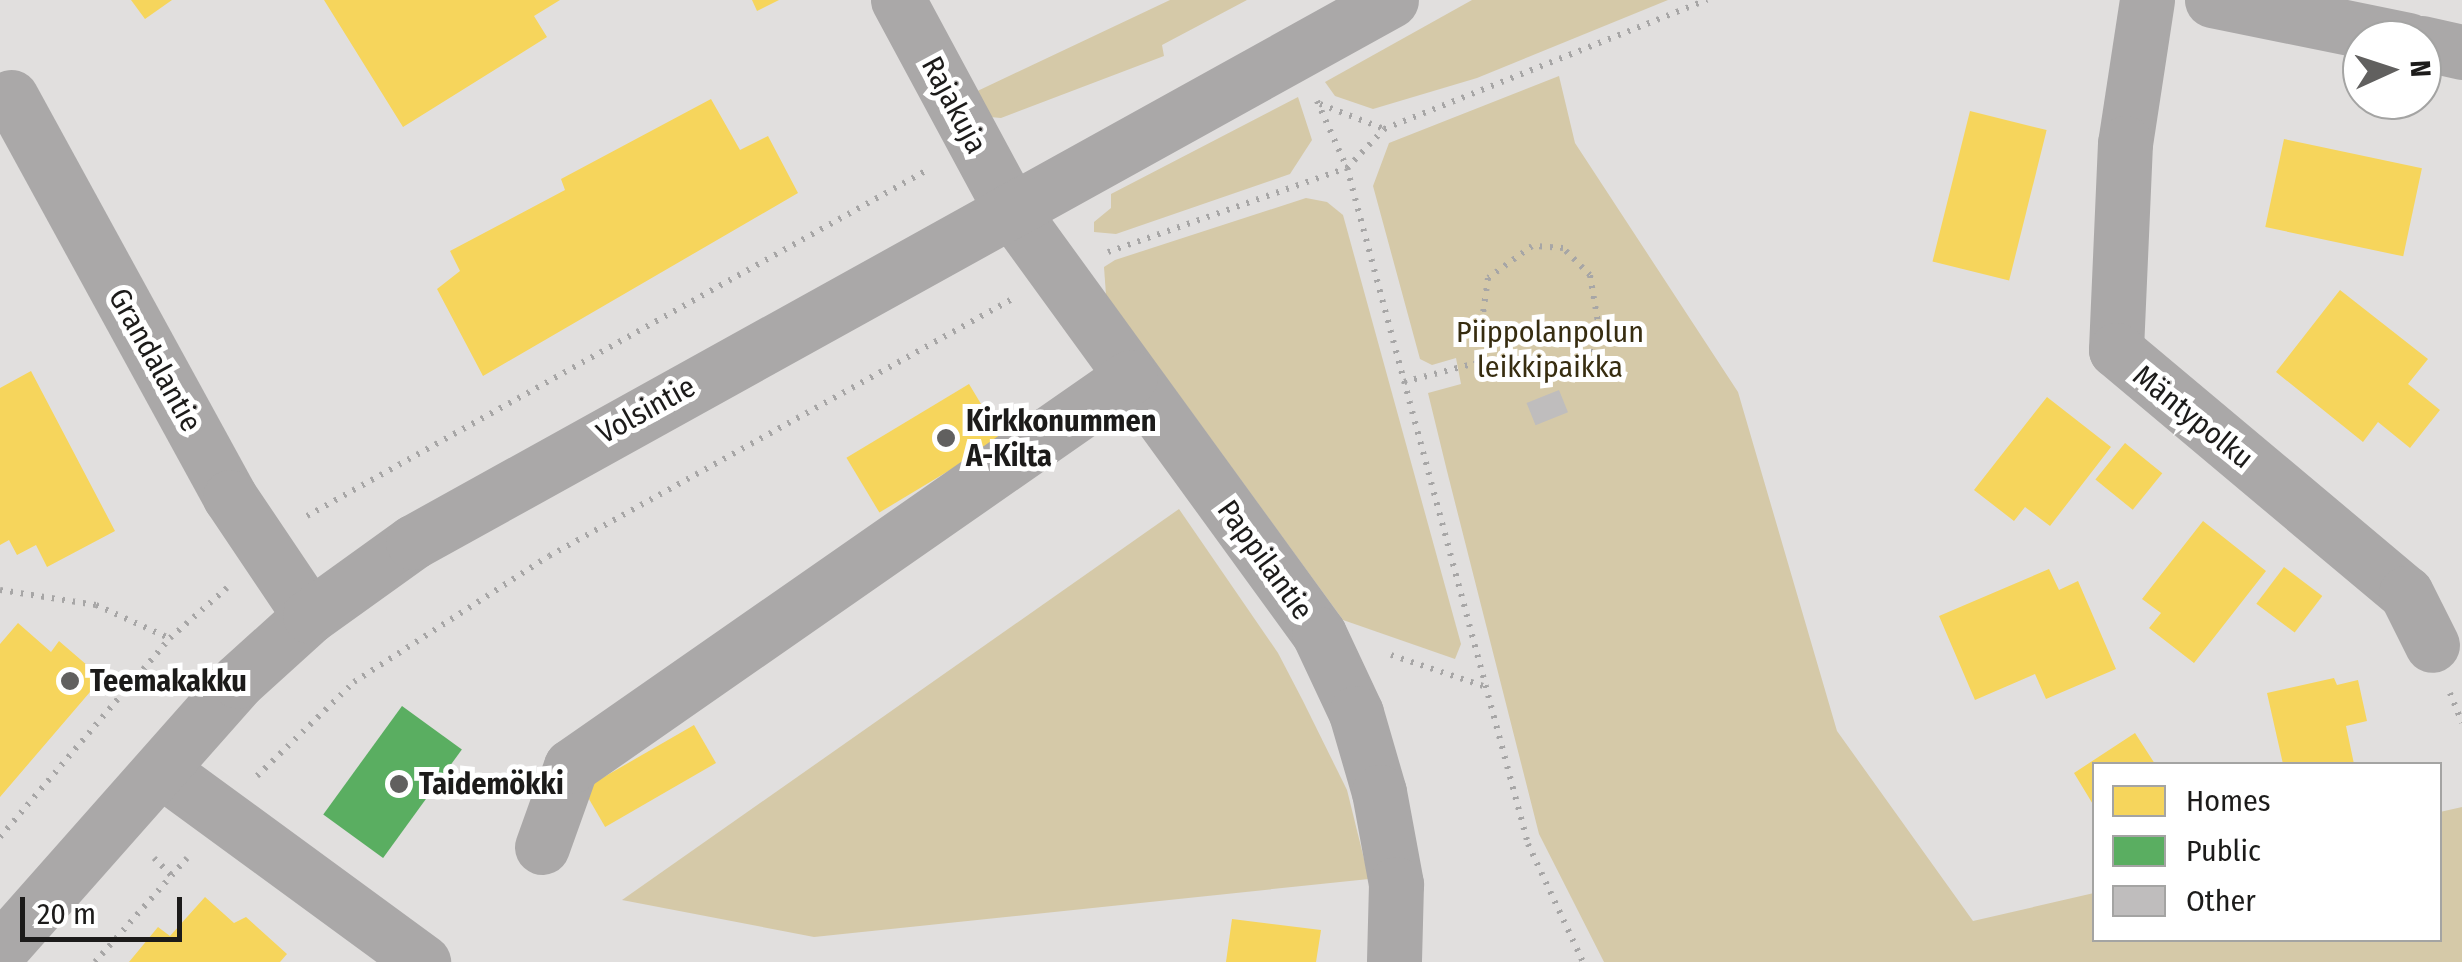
<!DOCTYPE html>
<html>
<head>
<meta charset="utf-8">
<style>
	body { margin:0 }
	#map { position:relative; width:2462px; height:962px; overflow:hidden; background:#e1dfde; font-family:"Fira Sans Condensed",sans-serif }
	div>[style] { position:absolute }
	.green>* { inset:0; background:#d5c9a8 }
	.homes>* { inset:0; background:#f6d55c; transform-origin:0 0 }
	.public>* { inset:0; background:#5aae61; transform-origin:0 0 }
	.building>* { inset:0; background:#bfbdbd; transform-origin:0 0 }
	.path>* { height:6px; margin-top:-3px; transform-origin:0; background:repeating-linear-gradient(90deg,#a7a6a6 0 2.5px,transparent 0 10.5px) }
	.minor>* { height:55px; margin:-27.5px; padding:0 27.5px; transform-origin:27.5px; border-radius:27.5px; background:#aaa8a8 }
	.dots>* { width:28px; height:28px; translate:-50% -50%; box-sizing:border-box; border:5px solid #fff; border-radius:50% }
	span { translate:-50% -50%; white-space:nowrap; text-align:center; line-height:1.15; -webkit-text-stroke:10px #fff; paint-order:stroke }
	.street-label { font-size:30px; color:#1c1b1a }
	.park-label { font-size:30px; color:#372d10 }
	.poi-label { font-size:30px; color:#1c1b1a; font-weight:700 }
	.left { translate:0 -50%; text-align:left }
	.legend { position:absolute; left:2092px; top:762px; width:350px; height:180px; box-sizing:border-box; background:#fff; border:2px solid #a4a4a3; margin:0; padding:12px 18px; list-style:none; font-size:30px; color:#1c1b1a }
	.legend li { display:flex; align-items:center; gap:20px; height:50px }
	.legend b { width:50px; border:2px solid #a4a4a3 }
	.north { position:absolute; left:2342px; top:20px; width:100px; height:100px; box-sizing:border-box; background:#fff; border:2px solid #a4a4a3; border-radius:50%; rotate:87deg; font-size:28px; font-weight:700; line-height:40px; text-align:center; color:#1c1b1a }
	.north::after { content:''; display:block; margin:auto; width:35px; height:45px; background:#61605f; clip-path:polygon(50% 0,100% 100%,50% 72%,0 100%) }
	.scale { position:absolute; left:20px; top:897px; width:162px; height:45px; box-sizing:border-box; border:5px solid #1c1b1a; border-top:0; padding-left:12px; font-size:30px; line-height:35px; white-space:nowrap; color:#1c1b1a; -webkit-text-stroke:8px #fff; paint-order:stroke }
</style>
</head>
<body>
<div id="map">
	<div class="green">
		<i style="clip-path:polygon(1170px 0,1247px 0,1162px 45px,1164px 56px,1001px 118px,990px 117px,969px 95px)"></i>
		<i style="clip-path:polygon(1472px 0,1668px 0,1477px 78px,1373px 109px,1335px 96px,1325px 82px)"></i>
		<i style="clip-path:polygon(1559px 76px,1575px 143px,1738px 392px,1837px 731px,1973px 921px,2094px 893px,2094px 940px,2440px 940px,2440px 812px,2462px 807px,2462px 962px,1604px 962px,1539px 834px,1447px 471px,1428px 393px,1461px 384px,1456px 358px,1432px 365px,1420px 359px,1373px 186px,1389px 143px)"></i>
		<i style="clip-path:polygon(1298px 97px,1312px 140px,1290px 174px,1116px 234px,1094px 232px,1094px 222px,1111px 208px,1111px 194px)"></i>
		<i style="clip-path:polygon(1306px 198px,1327px 202px,1343px 215px,1461px 644px,1455px 659px,1343px 620px,1106px 295px,1104px 267px,1115px 260px)"></i>
		<i style="clip-path:polygon(1179px 509px,1278px 653px,1303px 701px,1347px 790px,1369px 879px,814px 937px,622px 900px)"></i>
	</div>
	<div class="homes">
		<i style="clip-path:polygon(131px 0,172px 0,145px 19px)"></i>
		<i style="clip-path:polygon(324px 0,560px 0,534px 16px,547px 37px,403px 127px)"></i>
		<i style="clip-path:polygon(752px 0,779px 0,757px 11px)"></i>
		<i style="clip-path:polygon(711px 99px,740px 150px,768px 136px,798px 193px,483px 376px,437px 289px,460px 271px,450px 251px,565px 190px,561px 179px)"></i>
		<i style="left:1970px;top:111px;width:79px;height:155px;rotate:14deg"></i>
		<i style="left:2284px;top:139px;width:141px;height:90px;rotate:12deg"></i>
		<i style="clip-path:polygon(2340px 290px,2428px 359px,2408px 384px,2440px 410px,2410px 448px,2378px 422px,2363px 442px,2276px 372px)"></i>
		<i style="clip-path:polygon(31px 371px,115px 531px,47px 567px,36px 545px,17px 555px,9px 540px,0 545px,0 388px)"></i>
		<i style="left:969px;top:384px;width:64px;height:143px;rotate:59deg"></i>
		<i style="clip-path:polygon(2047px 397px,2111px 447px,2050px 526px,2025px 507px,2014px 521px,1974px 490px)"></i>
		<i style="left:2125px;top:443px;width:48px;height:47px;rotate:39deg"></i>
		<i style="clip-path:polygon(2203px 521px,2266px 571px,2194px 663px,2149px 628px,2161px 613px,2142px 599px)"></i>
		<i style="left:2284px;top:567px;width:48px;height:46px;rotate:37deg"></i>
		<i style="clip-path:polygon(2049px 569px,2059px 590px,2078px 581px,2116px 669px,2046px 699px,2035px 674px,1975px 700px,1939px 616px)"></i>
		<i style="clip-path:polygon(18px 623px,51px 652px,59px 641px,102px 678px,0 797px,0 644px)"></i>
		<i style="clip-path:polygon(2334px 678px,2337px 685px,2358px 680px,2367px 721px,2346px 726px,2354px 764px,2283px 764px,2267px 693px)"></i>
		<i style="left:694px;top:725px;width:44px;height:128px;rotate:60deg"></i>
		<i style="clip-path:polygon(2135px 733px,2155px 764px,2094px 764px,2094px 806px,2074px 773px)"></i>
		<i style="clip-path:polygon(205px 897px,234px 923px,246px 917px,287px 954px,280px 962px,129px 962px,158px 927px,170px 936px)"></i>
		<i style="clip-path:polygon(1232px 919px,1321px 930px,1316px 962px,1226px 962px)"></i>
	</div>
	<div class="public">
		<i style="left:402px;top:706px;width:74px;height:134px;rotate:36deg"></i>
	</div>
	<div class="building">
		<i style="left:1559px;top:390px;width:24px;height:35px;rotate:68deg"></i>
	</div>
	<div class="path">
		<i style="left:1317px;top:101px;width:73px;rotate:65.9deg"></i>
		<i style="left:1347px;top:168px;width:700px;rotate:75.01deg"></i>
		<i style="left:1528px;top:844px;width:130px;rotate:65deg"></i>
		<i style="left:1320px;top:104px;width:69px;rotate:21.3deg"></i>
		<i style="left:1108px;top:252px;width:253px;rotate:-19.4deg"></i>
		<i style="left:1347px;top:168px;width:54px;rotate:-46.5deg"></i>
		<i style="left:1384px;top:129px;width:348px;rotate:-21.8deg"></i>
		<i style="left:1404px;top:382px;width:74px;rotate:-14.8deg"></i>
		<i style="left:1476px;top:363px;width:44px;rotate:-1.3deg"></i>
		<i style="left:1520px;top:362px;width:40px;rotate:18deg"></i>
		<i style="left:1558px;top:374px;width:23px;rotate:-10deg"></i>
		<i style="left:1581px;top:370px;width:36px;rotate:-56deg"></i>
		<i style="left:1601px;top:340px;width:66px;rotate:-99.6deg"></i>
		<i style="left:1590px;top:275px;width:38px;rotate:-135deg"></i>
		<i style="left:1563px;top:248px;width:31px;rotate:-176deg"></i>
		<i style="left:1532px;top:246px;width:54px;rotate:144deg"></i>
		<i style="left:1488px;top:278px;width:86px;rotate:98deg"></i>
		<i style="left:307px;top:516px;width:712px;rotate:-29.16deg"></i>
		<i style="left:0;top:590px;width:97px;rotate:8.9deg"></i>
		<i style="left:96px;top:605px;width:80px;rotate:24.3deg"></i>
		<i style="left:1391px;top:655px;width:97px;rotate:18.6deg"></i>
		<i style="left:2450px;top:693px;width:32px;rotate:68deg"></i>
		<i style="left:257px;top:776px;width:135px;rotate:-44.1deg"></i>
		<i style="left:354px;top:682px;width:232px;rotate:-32.9deg"></i>
		<i style="left:549px;top:556px;width:530px;rotate:-29.03deg"></i>
		<i style="left:0;top:837px;width:262px;rotate:-49.5deg"></i>
		<i style="left:170px;top:638px;width:76px;rotate:-41.3deg"></i>
		<i style="left:154px;top:858px;width:24px;rotate:45deg"></i>
		<i style="left:95px;top:962px;width:139px;rotate:-48.5deg"></i>
	</div>
	<div class="minor">
		<i style="left:898px;top:0;width:238px;rotate:61.7deg"></i>
		<i style="left:1011px;top:210px;width:524px;rotate:54deg"></i>
		<i style="left:1319px;top:634px;width:87px;rotate:64.9deg"></i>
		<i style="left:1356px;top:713px;width:82px;rotate:73.8deg"></i>
		<i style="left:1379px;top:792px;width:94px;rotate:79.5deg"></i>
		<i style="left:1396px;top:884px;width:78px;rotate:91.5deg"></i>
		<i style="left:2147px;top:0;width:145px;rotate:98.7deg"></i>
		<i style="left:2125px;top:143px;width:207px;rotate:92.5deg"></i>
		<i style="left:2116px;top:350px;width:378px;rotate:40deg"></i>
		<i style="left:2406px;top:593px;width:58px;rotate:63.4deg"></i>
		<i style="left:2212px;top:0;width:200px;rotate:11.5deg"></i>
		<i style="left:2422px;top:43px;width:41px;rotate:12.7deg"></i>
		<i style="left:11px;top:97px;width:456px;rotate:61.3deg"></i>
		<i style="left:230px;top:497px;width:143px;rotate:56.1deg"></i>
		<i style="left:161px;top:770px;width:325px;rotate:36.2deg"></i>
		<i style="left:542px;top:847px;width:86px;rotate:-70.3deg"></i>
		<i style="left:571px;top:766px;width:681px;rotate:-34.83deg"></i>
		<i style="left:0;top:950px;width:359px;rotate:-48.5deg"></i>
		<i style="left:238px;top:681px;width:97px;rotate:-42.1deg"></i>
		<i style="left:310px;top:616px;width:127px;rotate:-35.7deg"></i>
		<i style="left:413px;top:542px;width:1118px;rotate:-28.99deg"></i>
	</div>
	<div class="dots">
		<i style="left:946px;top:438px;background:#61605f"></i>
		<i style="left:70px;top:681px;background:#61605f"></i>
		<i style="left:399px;top:784px;background:#61605f"></i>
	</div>
	<div class="street-label">
		<span style="left:954px;top:105px;rotate:62deg">Rajakuja</span>
		<span style="left:155px;top:360px;rotate:61deg">Grandalantie</span>
		<span style="left:646px;top:410px;rotate:-29deg">Volsintie</span>
		<span style="left:2193px;top:417px;rotate:39deg">Mäntypolku</span>
		<span style="left:1265px;top:560px;rotate:54deg">Pappilantie</span>
	</div>
	<div class="park-label">
		<span style="left:1550px;top:349px">Piippolanpolun<br>leikkipaikka</span>
	</div>
	<div class="poi-label">
		<span class="left" style="left:966px;top:438px">Kirkkonummen<br>A-Kilta</span>
		<span class="left" style="left:90px;top:681px">Teemakakku</span>
		<span class="left" style="left:419px;top:784px">Taidemökki</span>
	</div>
	<ul class="legend">
	<li><b style="height:28px;background:#f6d55c"></b>Homes</li>
	<li><b style="height:28px;background:#5aae61"></b>Public</li>
	<li><b style="height:28px;background:#bfbdbd"></b>Other</li>
	</ul>
	<div class="north">N</div>
	<div class="scale">20 m</div>
</div>
</body>
</html>
